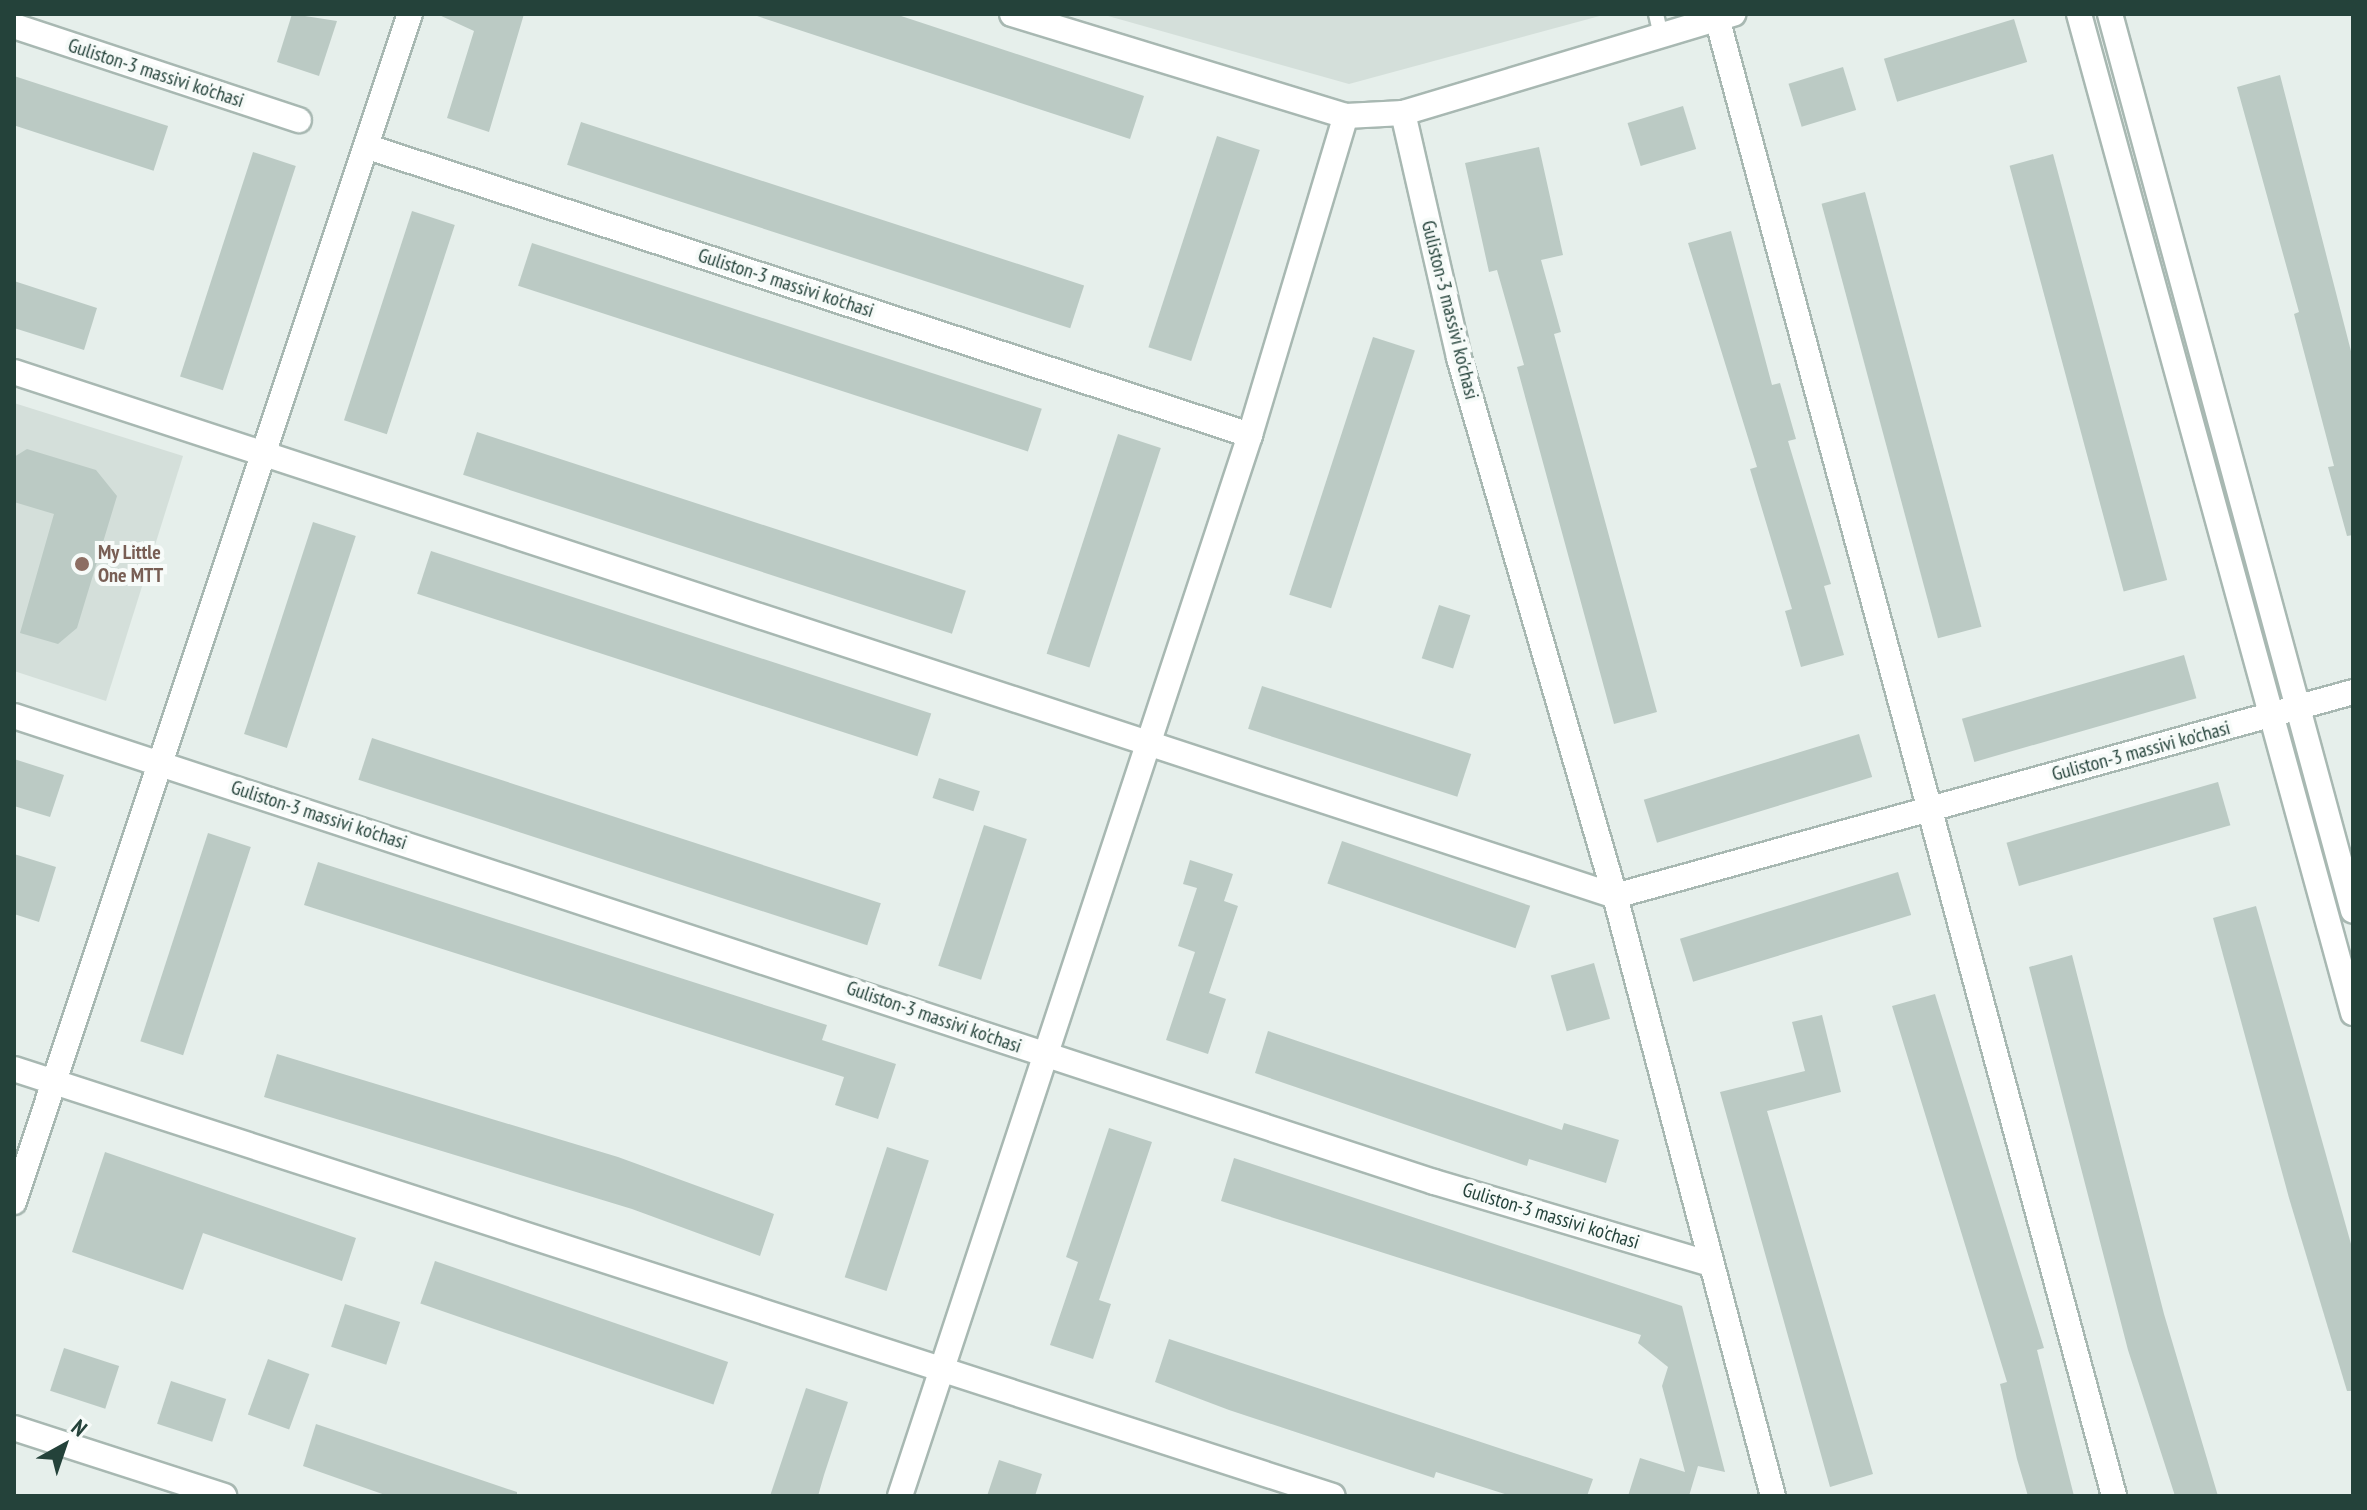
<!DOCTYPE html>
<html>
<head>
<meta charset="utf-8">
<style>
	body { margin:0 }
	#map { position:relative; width:2367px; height:1510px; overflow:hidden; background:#e6efeb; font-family:"PT Sans Narrow",sans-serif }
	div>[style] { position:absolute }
	.built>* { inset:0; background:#d4dfda }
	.building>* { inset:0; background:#bbcac4; transform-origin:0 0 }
	.roads { filter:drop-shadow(2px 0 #a8b8b2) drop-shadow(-2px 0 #a8b8b2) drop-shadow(0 2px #a8b8b2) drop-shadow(0 -2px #a8b8b2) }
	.service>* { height:14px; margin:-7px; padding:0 7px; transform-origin:7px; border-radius:7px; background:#fff }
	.minor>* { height:24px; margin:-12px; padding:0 12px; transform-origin:12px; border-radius:12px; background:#fff }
	.tertiary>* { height:24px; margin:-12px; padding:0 12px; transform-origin:12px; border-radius:12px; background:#fff }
	.dots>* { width:22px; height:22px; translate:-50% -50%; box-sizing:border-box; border:4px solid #f7fbf9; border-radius:50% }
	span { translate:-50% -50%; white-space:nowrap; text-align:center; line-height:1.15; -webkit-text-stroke:8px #f7fbf9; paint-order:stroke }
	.street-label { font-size:20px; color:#24423a }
	.education-label { font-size:20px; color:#785e54; font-weight:700 }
	.left { translate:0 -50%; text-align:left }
	.frame { position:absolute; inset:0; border:16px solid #24423a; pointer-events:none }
	.north { position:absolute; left:24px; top:1406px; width:80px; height:80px; -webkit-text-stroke:6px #f7fbf9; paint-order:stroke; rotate:40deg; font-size:22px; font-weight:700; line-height:32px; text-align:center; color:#24423a }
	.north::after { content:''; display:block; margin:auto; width:28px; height:36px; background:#24423a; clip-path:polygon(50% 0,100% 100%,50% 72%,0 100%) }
</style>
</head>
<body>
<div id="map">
	<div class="built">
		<i style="clip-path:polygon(1101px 14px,1607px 14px,1349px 84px)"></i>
		<i style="clip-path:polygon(14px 403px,183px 456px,106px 701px,14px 671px)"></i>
	</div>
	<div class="building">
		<i style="clip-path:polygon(292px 14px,337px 21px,319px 76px,277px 62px)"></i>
		<i style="clip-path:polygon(437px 14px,524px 14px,489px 132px,447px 118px,474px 31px)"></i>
		<i style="clip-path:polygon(751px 14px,895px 14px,1144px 96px,1130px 139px)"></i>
		<i style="left:2014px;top:19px;width:45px;height:136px;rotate:73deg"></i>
		<i style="left:1843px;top:67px;width:45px;height:57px;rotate:73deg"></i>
		<i style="clip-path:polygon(2280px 75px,2353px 359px,2353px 535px,2347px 536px,2328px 467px,2334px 466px,2294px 314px,2299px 312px,2237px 87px)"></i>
		<i style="left:14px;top:76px;width:162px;height:47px;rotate:18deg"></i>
		<i style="left:1683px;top:106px;width:45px;height:58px;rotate:73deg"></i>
		<i style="left:581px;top:122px;width:529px;height:45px;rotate:18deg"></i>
		<i style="left:1217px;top:136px;width:45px;height:222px;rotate:18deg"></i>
		<i style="clip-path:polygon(1539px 147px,1563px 255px,1541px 260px,1561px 332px,1554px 334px,1657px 712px,1614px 724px,1517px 367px,1524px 365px,1497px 270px,1489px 272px,1465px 163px)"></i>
		<i style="left:253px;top:152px;width:45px;height:236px;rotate:18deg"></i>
		<i style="left:2053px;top:154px;width:441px;height:45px;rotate:75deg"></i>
		<i style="left:1865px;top:192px;width:450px;height:45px;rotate:75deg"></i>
		<i style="left:412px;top:211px;width:45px;height:220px;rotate:18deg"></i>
		<i style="clip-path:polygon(1731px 231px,1772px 385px,1780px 383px,1796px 439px,1788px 441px,1831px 584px,1824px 586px,1844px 655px,1801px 667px,1785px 611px,1792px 609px,1750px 469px,1757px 467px,1688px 243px)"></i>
		<i style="left:532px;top:243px;width:536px;height:45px;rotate:18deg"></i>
		<i style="clip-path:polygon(14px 281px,97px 308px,84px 350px,14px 328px)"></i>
		<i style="left:1373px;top:337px;width:44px;height:271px;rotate:18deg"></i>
		<i style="left:477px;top:432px;width:514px;height:45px;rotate:18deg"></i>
		<i style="left:1118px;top:434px;width:45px;height:231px;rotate:18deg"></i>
		<i style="clip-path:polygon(27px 449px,96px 470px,117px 496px,77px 628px,58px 644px,20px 633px,54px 514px,14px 502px,14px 457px)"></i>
		<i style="left:313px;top:522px;width:45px;height:223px;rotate:18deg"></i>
		<i style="left:431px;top:551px;width:526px;height:45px;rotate:18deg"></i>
		<i style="left:1439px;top:605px;width:33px;height:56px;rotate:18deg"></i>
		<i style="left:2184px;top:655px;width:45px;height:231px;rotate:74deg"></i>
		<i style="left:1262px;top:686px;width:220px;height:45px;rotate:18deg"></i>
		<i style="left:1859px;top:734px;width:45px;height:225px;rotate:73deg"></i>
		<i style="left:372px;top:738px;width:535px;height:44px;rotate:18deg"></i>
		<i style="clip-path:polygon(14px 759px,64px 775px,50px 817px,14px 806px)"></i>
		<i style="left:939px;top:778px;width:43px;height:21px;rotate:18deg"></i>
		<i style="left:2218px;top:782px;width:45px;height:220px;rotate:74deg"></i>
		<i style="left:984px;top:825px;width:45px;height:148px;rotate:18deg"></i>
		<i style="left:208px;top:833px;width:45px;height:219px;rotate:18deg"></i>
		<i style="left:1342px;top:841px;width:199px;height:45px;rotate:19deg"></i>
		<i style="clip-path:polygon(14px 854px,56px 867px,39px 922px,14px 914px)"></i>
		<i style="clip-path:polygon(1190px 860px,1233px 874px,1224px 901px,1238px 906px,1209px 993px,1226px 999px,1208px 1054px,1166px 1040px,1195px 952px,1178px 946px,1197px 888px,1183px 884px)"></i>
		<i style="clip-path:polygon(318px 862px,827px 1025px,822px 1040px,896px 1064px,878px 1119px,835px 1105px,844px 1077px,304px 905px)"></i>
		<i style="left:1898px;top:872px;width:45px;height:228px;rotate:73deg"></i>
		<i style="clip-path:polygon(2256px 906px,2353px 1251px,2353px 1391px,2347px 1391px,2289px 1198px,2213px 918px)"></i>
		<i style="clip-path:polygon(2072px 955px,2164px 1314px,2218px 1496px,2175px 1496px,2128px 1350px,2029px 967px)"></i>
		<i style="left:1594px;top:963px;width:58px;height:45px;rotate:74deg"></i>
		<i style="clip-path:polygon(1935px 994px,2044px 1348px,2037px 1350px,2074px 1496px,2028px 1496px,2017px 1459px,2000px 1384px,2007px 1382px,1892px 1006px)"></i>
		<i style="clip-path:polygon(1822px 1015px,1841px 1092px,1767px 1111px,1873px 1474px,1830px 1487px,1720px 1092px,1805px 1071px,1792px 1022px)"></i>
		<i style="clip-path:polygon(1268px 1031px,1562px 1130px,1564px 1123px,1619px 1140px,1606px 1183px,1529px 1159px,1527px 1166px,1255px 1073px)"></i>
		<i style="clip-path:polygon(277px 1054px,618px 1157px,774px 1214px,760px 1256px,632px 1209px,264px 1097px)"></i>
		<i style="clip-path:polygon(1109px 1128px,1152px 1142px,1099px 1300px,1111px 1304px,1093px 1359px,1050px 1345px,1078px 1262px,1066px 1257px)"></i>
		<i style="left:887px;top:1147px;width:44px;height:137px;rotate:18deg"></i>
		<i style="clip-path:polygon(105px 1152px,356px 1238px,342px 1281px,203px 1233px,183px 1290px,72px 1252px)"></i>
		<i style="clip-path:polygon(1234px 1158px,1682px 1306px,1725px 1472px,1698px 1466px,1689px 1496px,1628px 1496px,1640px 1458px,1685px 1472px,1662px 1386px,1668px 1367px,1638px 1343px,1641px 1335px,1221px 1201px)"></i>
		<i style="left:435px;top:1261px;width:310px;height:45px;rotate:19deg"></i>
		<i style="left:345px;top:1304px;width:58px;height:45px;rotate:18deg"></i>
		<i style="clip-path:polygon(1169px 1339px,1593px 1479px,1587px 1496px,1511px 1496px,1436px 1472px,1434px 1478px,1229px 1410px,1155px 1382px)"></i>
		<i style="left:64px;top:1348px;width:58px;height:45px;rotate:18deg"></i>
		<i style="left:268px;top:1359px;width:44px;height:59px;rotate:20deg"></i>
		<i style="left:171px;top:1381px;width:58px;height:45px;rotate:18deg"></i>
		<i style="clip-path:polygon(806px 1388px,848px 1402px,824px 1475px,818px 1496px,770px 1496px)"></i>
		<i style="clip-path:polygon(316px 1424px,517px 1492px,517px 1496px,388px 1496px,303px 1466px)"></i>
		<i style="clip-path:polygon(999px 1460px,1042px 1474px,1035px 1496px,987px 1496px)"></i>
	</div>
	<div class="roads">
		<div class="service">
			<i style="left:1656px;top:14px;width:22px;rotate:77deg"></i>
		</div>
		<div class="minor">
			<i style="left:1012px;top:14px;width:349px;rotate:17deg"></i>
			<i style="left:1346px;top:116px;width:57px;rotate:-3deg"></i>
			<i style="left:1403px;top:113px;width:345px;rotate:-16.7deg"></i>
			<i style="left:1717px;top:18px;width:1530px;rotate:74.96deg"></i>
			<i style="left:14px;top:26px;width:300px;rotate:18.3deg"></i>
			<i style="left:1403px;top:113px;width:251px;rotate:77.1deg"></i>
			<i style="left:1459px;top:358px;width:560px;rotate:73.83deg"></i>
			<i style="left:1615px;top:896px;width:620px;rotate:75.25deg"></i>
			<i style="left:368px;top:147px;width:928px;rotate:18.08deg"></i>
			<i style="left:14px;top:372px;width:1685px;rotate:18.12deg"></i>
			<i style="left:1615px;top:896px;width:766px;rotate:-15.45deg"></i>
			<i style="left:14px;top:716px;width:1495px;rotate:18.17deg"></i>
			<i style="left:1434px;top:1182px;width:288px;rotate:16.5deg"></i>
			<i style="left:14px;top:1069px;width:1386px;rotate:17.94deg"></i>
			<i style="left:14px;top:1202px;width:1252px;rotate:-71.57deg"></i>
			<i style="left:14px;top:1428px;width:221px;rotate:17.9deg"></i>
			<i style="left:900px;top:1496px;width:1117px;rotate:-71.74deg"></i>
			<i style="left:1250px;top:435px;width:333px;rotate:-73.3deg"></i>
		</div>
		<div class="tertiary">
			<i style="left:2079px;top:14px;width:1036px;rotate:74.66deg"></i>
			<i style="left:2110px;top:14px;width:929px;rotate:74.84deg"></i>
		</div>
	</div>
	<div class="dots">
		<i style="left:82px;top:564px;background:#8d6e63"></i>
	</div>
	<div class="street-label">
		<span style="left:156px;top:73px;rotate:18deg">Guliston-3 massivi ko'chasi</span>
		<span style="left:786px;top:283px;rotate:18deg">Guliston-3 massivi ko'chasi</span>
		<span style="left:1450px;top:310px;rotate:76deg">Guliston-3 massivi ko'chasi</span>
		<span style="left:2141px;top:751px;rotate:-15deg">Guliston-3 massivi ko'chasi</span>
		<span style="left:319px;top:815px;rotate:18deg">Guliston-3 massivi ko'chasi</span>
		<span style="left:934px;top:1017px;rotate:19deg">Guliston-3 massivi ko'chasi</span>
		<span style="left:1551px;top:1216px;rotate:17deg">Guliston-3 massivi ko'chasi</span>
	</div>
	<div class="education-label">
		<span class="left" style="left:98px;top:564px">My Little<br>One MTT</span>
	</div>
	<div class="frame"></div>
	<div class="north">N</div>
</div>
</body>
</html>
